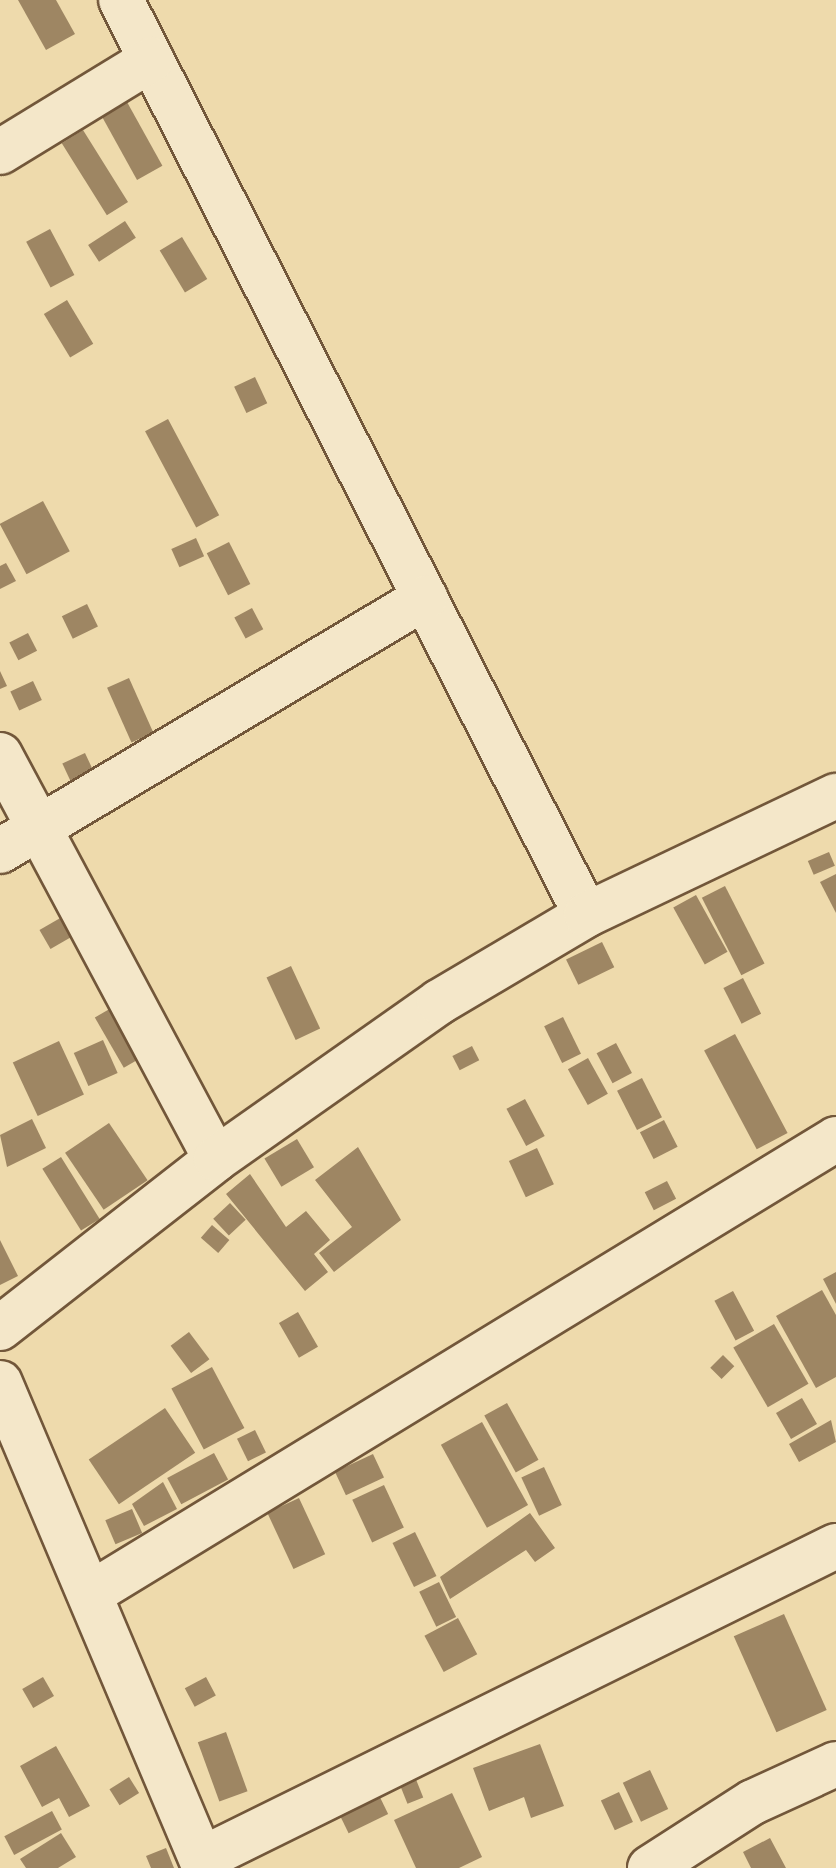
<!DOCTYPE html>
<html>
<head>
<meta charset="utf-8">
<style>
	body { margin:0 }
	#map { position:relative; width:836px; height:1868px; overflow:hidden; background:#eedaac; font-family:Vollkorn,serif }
	div>[style] { position:absolute }
	.building>* { inset:0; background:#9e8663; transform-origin:0 0 }
	.roads { filter:drop-shadow(2px 0 #72573a) drop-shadow(-2px 0 #72573a) drop-shadow(0 2px #72573a) drop-shadow(0 -2px #72573a) }
	.minor>* { height:44px; margin:-22px; padding:0 22px; transform-origin:22px; border-radius:22px; background:#f4e7c9 }
	span { translate:-50% -50%; white-space:nowrap; text-align:center; line-height:1.15; -webkit-text-stroke:6px #f4e7c9; paint-order:stroke }
</style>
</head>
<body>
<div id="map">
	<div class="building">
		<i style="clip-path:polygon(18px 0,56px 0,75px 34px,46px 50px)"></i>
		<i style="left:127px;top:102px;width:73px;height:29px;rotate:61deg"></i>
		<i style="left:83px;top:130px;width:85px;height:25px;rotate:58deg"></i>
		<i style="left:125px;top:221px;width:20px;height:44px;rotate:57deg"></i>
		<i style="left:50px;top:229px;width:52px;height:27px;rotate:62deg"></i>
		<i style="left:182px;top:237px;width:49px;height:26px;rotate:59deg"></i>
		<i style="left:67px;top:300px;width:51px;height:27px;rotate:59deg"></i>
		<i style="left:255px;top:377px;width:29px;height:23px;rotate:65deg"></i>
		<i style="left:168px;top:419px;width:109px;height:26px;rotate:62deg"></i>
		<i style="left:43px;top:501px;width:57px;height:49px;rotate:62deg"></i>
		<i style="left:196px;top:538px;width:20px;height:27px;rotate:66deg"></i>
		<i style="left:229px;top:542px;width:47px;height:25px;rotate:63deg"></i>
		<i style="clip-path:polygon(6px 563px,16px 581px,0 589px,0 566px)"></i>
		<i style="left:87px;top:604px;width:25px;height:28px;rotate:64deg"></i>
		<i style="left:252px;top:608px;width:24px;height:20px;rotate:62deg"></i>
		<i style="left:28px;top:633px;width:20px;height:21px;rotate:63deg"></i>
		<i style="clip-path:polygon(0 671px,7px 686px,0 689px)"></i>
		<i style="left:129px;top:678px;width:60px;height:24px;rotate:66deg"></i>
		<i style="left:33px;top:681px;width:21px;height:25px;rotate:65deg"></i>
		<i style="left:85px;top:753px;width:21px;height:25px;rotate:65deg"></i>
		<i style="left:829px;top:852px;width:15px;height:23px;rotate:67deg"></i>
		<i style="clip-path:polygon(836px 874px,836px 913px,820px 882px)"></i>
		<i style="left:725px;top:886px;width:87px;height:26px;rotate:63deg"></i>
		<i style="left:696px;top:895px;width:65px;height:26px;rotate:61deg"></i>
		<i style="left:62px;top:917px;width:22px;height:26px;rotate:60deg"></i>
		<i style="left:602px;top:942px;width:28px;height:40px;rotate:64deg"></i>
		<i style="left:291px;top:966px;width:69px;height:27px;rotate:65deg"></i>
		<i style="left:743px;top:978px;width:40px;height:22px;rotate:63deg"></i>
		<i style="left:113px;top:1007px;width:58px;height:21px;rotate:60deg"></i>
		<i style="left:563px;top:1017px;width:41px;height:21px;rotate:64deg"></i>
		<i style="left:735px;top:1034px;width:112px;height:35px;rotate:62deg"></i>
		<i style="left:103px;top:1040px;width:36px;height:32px;rotate:66deg"></i>
		<i style="left:59px;top:1041px;width:59px;height:51px;rotate:65deg"></i>
		<i style="left:616px;top:1043px;width:34px;height:22px;rotate:62deg"></i>
		<i style="left:472px;top:1046px;width:16px;height:22px;rotate:63deg"></i>
		<i style="left:588px;top:1058px;width:41px;height:23px;rotate:61deg"></i>
		<i style="left:642px;top:1078px;width:44px;height:28px;rotate:63deg"></i>
		<i style="left:525px;top:1099px;width:42px;height:21px;rotate:62deg"></i>
		<i style="clip-path:polygon(32px 1119px,46px 1148px,7px 1167px,0 1135px)"></i>
		<i style="left:664px;top:1120px;width:30px;height:27px;rotate:63deg"></i>
		<i style="left:109px;top:1123px;width:69px;height:53px;rotate:56deg"></i>
		<i style="left:297px;top:1139px;width:33px;height:38px;rotate:59deg"></i>
		<i style="clip-path:polygon(358px 1147px,401px 1220px,334px 1272px,319px 1253px,352px 1227px,315px 1180px)"></i>
		<i style="left:537px;top:1148px;width:40px;height:31px;rotate:65deg"></i>
		<i style="left:61px;top:1157px;width:73px;height:22px;rotate:58deg"></i>
		<i style="clip-path:polygon(250px 1174px,286px 1227px,306px 1211px,330px 1240px,314px 1254px,328px 1272px,305px 1291px,226px 1194px)"></i>
		<i style="left:667px;top:1181px;width:20px;height:25px;rotate:63deg"></i>
		<i style="left:230px;top:1203px;width:23px;height:23px;rotate:47deg"></i>
		<i style="left:212px;top:1225px;width:23px;height:17px;rotate:41deg"></i>
		<i style="clip-path:polygon(0 1240px,18px 1276px,0 1285px)"></i>
		<i style="clip-path:polygon(836px 1272px,836px 1304px,823px 1279px)"></i>
		<i style="clip-path:polygon(822px 1290px,836px 1315px,836px 1377px,816px 1388px,776px 1316px)"></i>
		<i style="left:733px;top:1291px;width:45px;height:21px;rotate:62deg"></i>
		<i style="left:298px;top:1312px;width:40px;height:22px;rotate:60deg"></i>
		<i style="left:774px;top:1324px;width:69px;height:47px;rotate:60deg"></i>
		<i style="left:189px;top:1332px;width:34px;height:23px;rotate:53deg"></i>
		<i style="left:723px;top:1355px;width:16px;height:18px;rotate:45deg"></i>
		<i style="left:212px;top:1367px;width:69px;height:46px;rotate:62deg"></i>
		<i style="left:802px;top:1398px;width:30px;height:30px;rotate:60deg"></i>
		<i style="left:507px;top:1403px;width:65px;height:26px;rotate:61deg"></i>
		<i style="left:165px;top:1408px;width:54px;height:92px;rotate:56deg"></i>
		<i style="clip-path:polygon(831px 1420px,836px 1442px,799px 1462px,789px 1444px)"></i>
		<i style="left:482px;top:1422px;width:95px;height:47px;rotate:61deg"></i>
		<i style="left:255px;top:1430px;width:25px;height:20px;rotate:64deg"></i>
		<i style="left:214px;top:1453px;width:30px;height:53px;rotate:62deg"></i>
		<i style="left:373px;top:1454px;width:26px;height:42px;rotate:65deg"></i>
		<i style="left:544px;top:1467px;width:42px;height:25px;rotate:65deg"></i>
		<i style="clip-path:polygon(163px 1482px,177px 1509px,144px 1526px,132px 1504px)"></i>
		<i style="left:384px;top:1485px;width:47px;height:35px;rotate:65deg"></i>
		<i style="left:299px;top:1498px;width:62px;height:35px;rotate:65deg"></i>
		<i style="left:132px;top:1509px;width:26px;height:29px;rotate:67deg"></i>
		<i style="clip-path:polygon(530px 1513px,555px 1548px,535px 1562px,526px 1550px,450px 1599px,440px 1577px)"></i>
		<i style="left:415px;top:1532px;width:49px;height:25px;rotate:64deg"></i>
		<i style="left:439px;top:1582px;width:39px;height:22px;rotate:64deg"></i>
		<i style="left:784px;top:1614px;width:105px;height:55px;rotate:66deg"></i>
		<i style="left:458px;top:1618px;width:41px;height:38px;rotate:62deg"></i>
		<i style="left:43px;top:1677px;width:22px;height:24px;rotate:60deg"></i>
		<i style="left:206px;top:1677px;width:21px;height:24px;rotate:62deg"></i>
		<i style="left:226px;top:1732px;width:63px;height:30px;rotate:70deg"></i>
		<i style="clip-path:polygon(540px 1744px,564px 1806px,531px 1818px,524px 1797px,489px 1811px,473px 1768px)"></i>
		<i style="clip-path:polygon(56px 1746px,90px 1806px,69px 1817px,59px 1798px,42px 1807px,20px 1766px)"></i>
		<i style="left:650px;top:1770px;width:43px;height:30px;rotate:65deg"></i>
		<i style="left:129px;top:1777px;width:19px;height:23px;rotate:58deg"></i>
		<i style="left:415px;top:1777px;width:22px;height:17px;rotate:68deg"></i>
		<i style="left:375px;top:1787px;width:30px;height:44px;rotate:64deg"></i>
		<i style="left:619px;top:1792px;width:33px;height:20px;rotate:65deg"></i>
		<i style="clip-path:polygon(452px 1793px,482px 1857px,459px 1868px,416px 1868px,394px 1820px)"></i>
		<i style="left:52px;top:1811px;width:21px;height:54px;rotate:62deg"></i>
		<i style="clip-path:polygon(61px 1833px,76px 1857px,58px 1868px,26px 1868px,20px 1859px)"></i>
		<i style="clip-path:polygon(770px 1838px,786px 1868px,751px 1868px,743px 1852px)"></i>
		<i style="clip-path:polygon(166px 1848px,174px 1868px,151px 1868px,146px 1856px)"></i>
	</div>
	<div class="roads">
		<div class="minor">
			<i style="left:121px;top:0;width:1026px;rotate:63.06deg"></i>
			<i style="left:0;top:152px;width:177px;rotate:-31.4deg"></i>
			<i style="left:0;top:755px;width:458px;rotate:61.9deg"></i>
			<i style="left:0;top:851px;width:495px;rotate:-30.8deg"></i>
			<i style="left:0;top:1328px;width:274px;rotate:-38deg"></i>
			<i style="left:216px;top:1159px;width:273px;rotate:-35.1deg"></i>
			<i style="left:439px;top:1002px;width:171px;rotate:-30.6deg"></i>
			<i style="left:586px;top:915px;width:277px;rotate:-25.5deg"></i>
			<i style="left:0;top:1383px;width:527px;rotate:67.09deg"></i>
			<i style="left:90px;top:1594px;width:874px;rotate:-31.38deg"></i>
			<i style="left:202px;top:1859px;width:707px;rotate:-26.28deg"></i>
			<i style="left:650px;top:1868px;width:122px;rotate:-32.7deg"></i>
			<i style="left:753px;top:1802px;width:91px;rotate:-24.6deg"></i>
		</div>
	</div>
</div>
</body>
</html>
